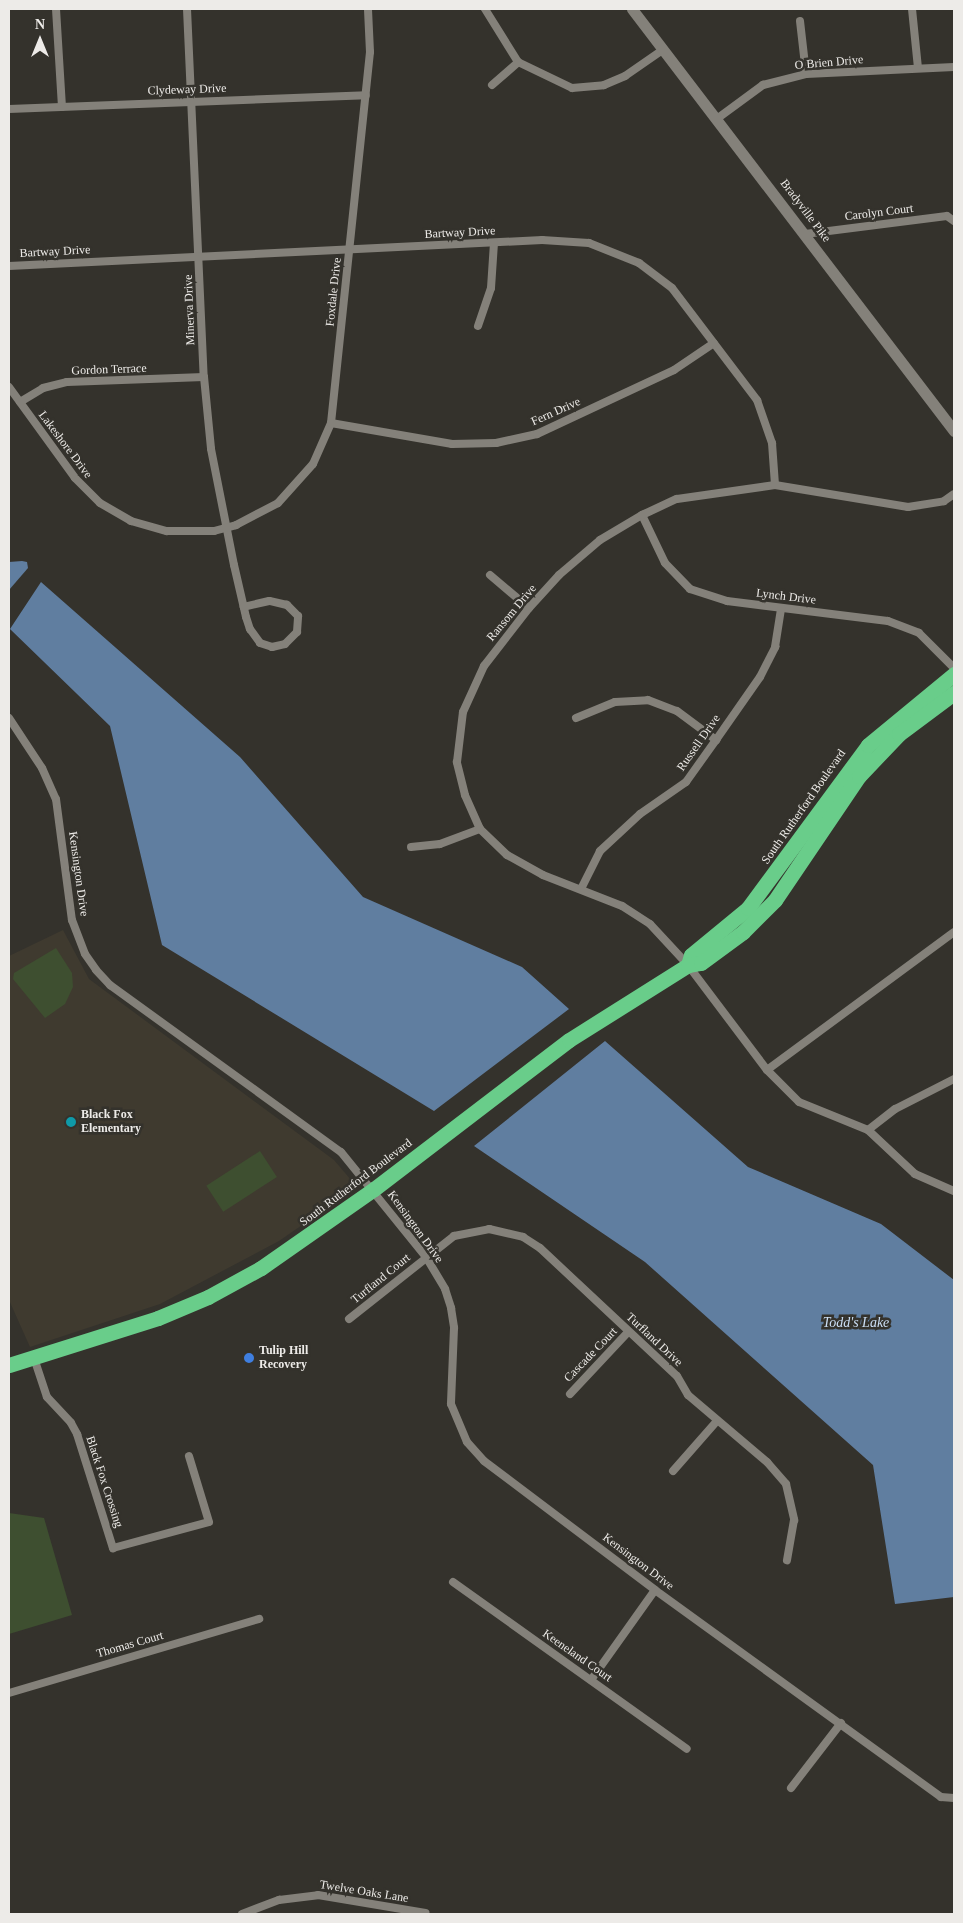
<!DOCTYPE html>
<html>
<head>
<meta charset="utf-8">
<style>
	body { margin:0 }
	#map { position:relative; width:963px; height:1923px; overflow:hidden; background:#34322c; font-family:Georgia,serif }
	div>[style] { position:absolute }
	.built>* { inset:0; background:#3f3a2f }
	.green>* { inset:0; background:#3e4f30; transform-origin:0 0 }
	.water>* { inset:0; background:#607ea0 }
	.street>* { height:8px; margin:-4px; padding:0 4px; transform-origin:4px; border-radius:4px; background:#84817a }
	.secondary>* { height:11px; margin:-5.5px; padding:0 5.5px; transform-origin:5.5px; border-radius:5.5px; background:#84817a }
	.highway>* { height:15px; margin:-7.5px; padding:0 7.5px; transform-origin:7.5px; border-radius:7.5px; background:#69cd8a }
	.dots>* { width:14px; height:14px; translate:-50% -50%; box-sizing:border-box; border:2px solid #34322c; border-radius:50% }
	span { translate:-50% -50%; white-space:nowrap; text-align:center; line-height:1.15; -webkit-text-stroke:5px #34322c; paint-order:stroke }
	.street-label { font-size:12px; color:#edebe8 }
	.poi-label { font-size:12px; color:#edebe8; font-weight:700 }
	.left { translate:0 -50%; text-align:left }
	.water-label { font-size:14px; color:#ccdff5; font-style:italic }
	.frame { position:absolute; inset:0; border:10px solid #edebe8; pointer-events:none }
	.north { position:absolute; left:15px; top:15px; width:50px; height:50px; -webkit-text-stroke:4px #34322c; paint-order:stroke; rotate:0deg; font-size:14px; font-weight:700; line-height:20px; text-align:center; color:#edebe8 }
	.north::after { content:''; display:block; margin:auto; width:18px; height:22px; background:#edebe8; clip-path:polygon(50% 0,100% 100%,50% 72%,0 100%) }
</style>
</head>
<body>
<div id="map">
	<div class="built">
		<i style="clip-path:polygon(63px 930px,89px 979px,334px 1160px,357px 1187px,279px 1241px,160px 1304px,30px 1347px,9px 1300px,9px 956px)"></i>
	</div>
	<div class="green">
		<i style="clip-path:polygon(56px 948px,72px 973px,73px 987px,65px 1004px,45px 1018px,13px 979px,14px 973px)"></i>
		<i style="left:260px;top:1151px;width:31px;height:64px;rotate:57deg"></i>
		<i style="clip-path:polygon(9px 1513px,44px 1518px,72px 1615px,9px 1634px)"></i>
	</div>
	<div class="water">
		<i style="clip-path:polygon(22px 561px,27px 562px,28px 568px,9px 590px,9px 562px)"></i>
		<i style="clip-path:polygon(41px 582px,240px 757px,363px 897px,522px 967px,569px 1009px,434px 1111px,162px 945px,110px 726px,10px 629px)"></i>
		<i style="clip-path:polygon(605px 1041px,748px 1167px,881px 1224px,954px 1280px,954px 1597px,895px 1604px,873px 1465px,645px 1262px,474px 1146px)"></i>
	</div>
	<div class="street">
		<i style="left:56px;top:9px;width:98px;rotate:86.5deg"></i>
		<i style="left:187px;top:9px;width:368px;rotate:87.4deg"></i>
		<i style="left:204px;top:377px;width:72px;rotate:84.4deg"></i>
		<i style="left:211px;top:449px;width:118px;rotate:78.8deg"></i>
		<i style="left:234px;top:565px;width:53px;rotate:77deg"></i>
		<i style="left:246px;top:617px;width:13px;rotate:72deg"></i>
		<i style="left:250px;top:629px;width:17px;rotate:54deg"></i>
		<i style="left:260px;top:643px;width:13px;rotate:18deg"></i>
		<i style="left:272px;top:647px;width:13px;rotate:-13deg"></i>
		<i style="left:285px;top:644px;width:17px;rotate:-45deg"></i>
		<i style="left:297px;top:632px;width:16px;rotate:-86deg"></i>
		<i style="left:298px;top:616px;width:16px;rotate:-135deg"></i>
		<i style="left:287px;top:605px;width:18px;rotate:-167deg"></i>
		<i style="left:269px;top:601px;width:26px;rotate:167deg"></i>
		<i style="left:485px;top:9px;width:62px;rotate:58.1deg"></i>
		<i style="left:518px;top:62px;width:60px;rotate:25.7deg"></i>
		<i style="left:572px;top:88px;width:32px;rotate:-5deg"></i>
		<i style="left:604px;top:85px;width:23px;rotate:-23deg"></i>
		<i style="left:625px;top:76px;width:47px;rotate:-34.7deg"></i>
		<i style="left:912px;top:9px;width:59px;rotate:84.2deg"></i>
		<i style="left:800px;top:21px;width:53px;rotate:83.5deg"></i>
		<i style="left:492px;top:85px;width:35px;rotate:-41deg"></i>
		<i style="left:9px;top:109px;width:357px;rotate:-2.2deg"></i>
		<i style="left:718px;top:118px;width:56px;rotate:-36.3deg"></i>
		<i style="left:763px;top:85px;width:44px;rotate:-14.3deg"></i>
		<i style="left:806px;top:74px;width:148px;rotate:-2.7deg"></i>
		<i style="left:805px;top:234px;width:143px;rotate:-7.2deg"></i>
		<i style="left:947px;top:216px;width:9px;rotate:36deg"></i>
		<i style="left:9px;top:266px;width:534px;rotate:-2.79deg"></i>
		<i style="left:542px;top:240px;width:47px;rotate:3.7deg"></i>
		<i style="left:589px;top:243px;width:54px;rotate:21.8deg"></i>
		<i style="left:639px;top:263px;width:41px;rotate:37.1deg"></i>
		<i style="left:672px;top:288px;width:141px;rotate:52.8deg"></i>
		<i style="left:757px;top:400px;width:46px;rotate:70.8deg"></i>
		<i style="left:772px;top:443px;width:42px;rotate:85.9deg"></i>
		<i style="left:478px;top:326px;width:40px;rotate:-71.1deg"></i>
		<i style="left:491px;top:288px;width:45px;rotate:-86.2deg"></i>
		<i style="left:9px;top:387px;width:112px;rotate:54deg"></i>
		<i style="left:75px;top:478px;width:35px;rotate:45deg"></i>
		<i style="left:100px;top:503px;width:36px;rotate:30deg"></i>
		<i style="left:131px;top:521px;width:37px;rotate:16deg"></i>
		<i style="left:167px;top:531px;width:47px"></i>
		<i style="left:214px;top:531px;width:23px;rotate:-15deg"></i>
		<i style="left:236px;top:525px;width:47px;rotate:-27.6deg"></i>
		<i style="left:278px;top:503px;width:52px;rotate:-48.1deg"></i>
		<i style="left:313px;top:464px;width:45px;rotate:-66.3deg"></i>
		<i style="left:331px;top:423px;width:373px;rotate:-84deg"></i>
		<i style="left:370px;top:52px;width:43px;rotate:-92.7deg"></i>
		<i style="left:20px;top:402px;width:27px;rotate:-31deg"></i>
		<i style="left:43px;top:388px;width:25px;rotate:-14deg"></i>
		<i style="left:67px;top:382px;width:137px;rotate:-2.1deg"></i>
		<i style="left:331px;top:423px;width:123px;rotate:9.8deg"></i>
		<i style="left:452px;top:444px;width:44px;rotate:-1.3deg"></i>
		<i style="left:496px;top:443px;width:42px;rotate:-12.4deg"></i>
		<i style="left:537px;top:434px;width:151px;rotate:-25deg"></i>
		<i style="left:674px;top:370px;width:48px;rotate:-34deg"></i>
		<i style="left:642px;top:515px;width:53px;rotate:64.4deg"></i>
		<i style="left:665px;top:563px;width:36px;rotate:46deg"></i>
		<i style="left:690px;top:589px;width:39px;rotate:18deg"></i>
		<i style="left:727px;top:601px;width:162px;rotate:7.1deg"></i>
		<i style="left:888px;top:621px;width:33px;rotate:21deg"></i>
		<i style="left:919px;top:633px;width:49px;rotate:45deg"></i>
		<i style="left:490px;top:575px;width:51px;rotate:40.2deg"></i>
		<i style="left:9px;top:718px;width:60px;rotate:56.6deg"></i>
		<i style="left:42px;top:768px;width:34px;rotate:66deg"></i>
		<i style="left:56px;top:799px;width:122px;rotate:82.5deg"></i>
		<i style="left:72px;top:920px;width:36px;rotate:69deg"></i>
		<i style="left:85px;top:954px;width:19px;rotate:55deg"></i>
		<i style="left:96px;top:970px;width:21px;rotate:47deg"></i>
		<i style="left:110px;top:985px;width:285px;rotate:35.9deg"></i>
		<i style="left:341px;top:1152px;width:135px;rotate:51deg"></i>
		<i style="left:426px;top:1257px;width:37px;rotate:59deg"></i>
		<i style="left:445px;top:1289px;width:20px;rotate:72deg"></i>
		<i style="left:451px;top:1308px;width:20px;rotate:81deg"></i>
		<i style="left:454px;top:1328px;width:76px;rotate:92.3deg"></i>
		<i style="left:451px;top:1404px;width:41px;rotate:67.2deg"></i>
		<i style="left:467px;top:1442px;width:25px;rotate:48deg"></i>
		<i style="left:484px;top:1461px;width:214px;rotate:37deg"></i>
		<i style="left:655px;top:1590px;width:353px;rotate:35.9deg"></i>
		<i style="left:941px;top:1797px;width:13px;rotate:4deg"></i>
		<i style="left:576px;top:718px;width:42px;rotate:-22.3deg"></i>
		<i style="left:615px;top:702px;width:33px;rotate:-3deg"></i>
		<i style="left:648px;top:700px;width:31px;rotate:21deg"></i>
		<i style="left:677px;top:711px;width:49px;rotate:36.6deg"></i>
		<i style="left:411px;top:847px;width:29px;rotate:-6deg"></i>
		<i style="left:440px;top:844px;width:43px;rotate:-20.6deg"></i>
		<i style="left:581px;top:889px;width:42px;rotate:-63.4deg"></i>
		<i style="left:600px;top:851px;width:54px;rotate:-42.8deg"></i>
		<i style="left:640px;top:814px;width:56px;rotate:-34.8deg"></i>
		<i style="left:686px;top:782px;width:52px;rotate:-54.5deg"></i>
		<i style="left:716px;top:740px;width:77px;rotate:-55.1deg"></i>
		<i style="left:760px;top:677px;width:34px;rotate:-63deg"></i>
		<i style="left:775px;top:647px;width:39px;rotate:-81deg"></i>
		<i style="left:767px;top:1070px;width:131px;rotate:-127deg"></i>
		<i style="left:688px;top:965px;width:56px;rotate:-132.8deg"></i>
		<i style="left:650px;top:924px;width:33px;rotate:-147deg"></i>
		<i style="left:622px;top:906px;width:85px;rotate:-158.6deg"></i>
		<i style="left:543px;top:875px;width:41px;rotate:-150.9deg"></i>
		<i style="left:507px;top:855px;width:37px;rotate:-136deg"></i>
		<i style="left:480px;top:829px;width:37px;rotate:-114deg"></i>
		<i style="left:465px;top:795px;width:34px;rotate:-104deg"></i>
		<i style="left:457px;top:762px;width:50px;rotate:-83.2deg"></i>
		<i style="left:463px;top:712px;width:51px;rotate:-65.5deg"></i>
		<i style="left:484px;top:666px;width:73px;rotate:-52.2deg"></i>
		<i style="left:529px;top:608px;width:45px;rotate:-47.7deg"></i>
		<i style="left:559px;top:575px;width:54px;rotate:-40.5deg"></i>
		<i style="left:600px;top:540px;width:49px;rotate:-30.8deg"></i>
		<i style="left:642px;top:515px;width:38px;rotate:-25deg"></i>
		<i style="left:677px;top:499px;width:99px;rotate:-8.1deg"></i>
		<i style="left:775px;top:485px;width:135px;rotate:9.4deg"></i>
		<i style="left:908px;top:507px;width:36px;rotate:-9deg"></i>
		<i style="left:944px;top:501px;width:12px;rotate:-35deg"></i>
		<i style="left:954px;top:1079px;width:66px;rotate:153deg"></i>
		<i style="left:895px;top:1109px;width:34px;rotate:142deg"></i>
		<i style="left:868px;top:1130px;width:64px;rotate:43.1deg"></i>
		<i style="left:915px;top:1174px;width:43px;rotate:23.6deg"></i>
		<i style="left:868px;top:1130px;width:74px;rotate:-157.9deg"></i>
		<i style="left:799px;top:1102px;width:45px;rotate:-135deg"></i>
		<i style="left:767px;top:1070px;width:232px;rotate:-36.4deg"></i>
		<i style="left:349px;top:1319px;width:134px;rotate:-38.3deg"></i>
		<i style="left:454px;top:1236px;width:36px;rotate:-11deg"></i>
		<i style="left:489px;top:1229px;width:35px;rotate:13deg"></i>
		<i style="left:523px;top:1237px;width:20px;rotate:33deg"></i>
		<i style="left:540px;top:1248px;width:187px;rotate:43.1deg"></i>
		<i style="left:677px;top:1376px;width:22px;rotate:60deg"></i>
		<i style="left:688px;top:1395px;width:104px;rotate:40.3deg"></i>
		<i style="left:767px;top:1462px;width:29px;rotate:49deg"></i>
		<i style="left:786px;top:1484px;width:37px;rotate:77deg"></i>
		<i style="left:794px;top:1520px;width:41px;rotate:99.9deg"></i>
		<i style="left:34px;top:1358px;width:41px;rotate:71.6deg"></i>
		<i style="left:47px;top:1397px;width:35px;rotate:47deg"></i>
		<i style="left:71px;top:1423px;width:13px;rotate:61deg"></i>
		<i style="left:77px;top:1434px;width:120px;rotate:72.5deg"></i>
		<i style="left:113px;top:1548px;width:99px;rotate:-15.2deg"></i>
		<i style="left:209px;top:1522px;width:69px;rotate:-106.9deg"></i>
		<i style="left:570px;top:1394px;width:85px;rotate:-46.9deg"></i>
		<i style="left:673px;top:1471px;width:65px;rotate:-48.7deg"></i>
		<i style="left:453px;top:1582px;width:287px;rotate:35.5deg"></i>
		<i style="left:591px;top:1680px;width:110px;rotate:-54.6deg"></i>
		<i style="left:9px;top:1693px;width:261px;rotate:-16.5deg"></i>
		<i style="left:791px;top:1788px;width:82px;rotate:-52.4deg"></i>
		<i style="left:242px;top:1914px;width:40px;rotate:-21deg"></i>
		<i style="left:279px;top:1900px;width:39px;rotate:-7deg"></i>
		<i style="left:318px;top:1895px;width:109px;rotate:9.5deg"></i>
	</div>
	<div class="secondary">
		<i style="left:632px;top:9px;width:531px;rotate:52.66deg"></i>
	</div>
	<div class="highway">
		<i style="left:688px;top:965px;width:10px;rotate:-73deg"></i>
		<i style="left:691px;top:955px;width:74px;rotate:-39.5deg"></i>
		<i style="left:748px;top:908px;width:202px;rotate:-53.6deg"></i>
		<i style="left:868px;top:745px;width:112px;rotate:-39.5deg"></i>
		<i style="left:9px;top:1365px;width:156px;rotate:-17.5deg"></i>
		<i style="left:158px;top:1318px;width:54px;rotate:-22.8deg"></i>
		<i style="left:208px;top:1297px;width:60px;rotate:-28.7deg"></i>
		<i style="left:261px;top:1268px;width:138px;rotate:-35deg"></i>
		<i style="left:374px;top:1189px;width:245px;rotate:-37.4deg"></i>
		<i style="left:569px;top:1040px;width:141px;rotate:-32.2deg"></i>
		<i style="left:688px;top:965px;width:13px;rotate:-9deg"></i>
		<i style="left:701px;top:963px;width:52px;rotate:-36.4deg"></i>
		<i style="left:743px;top:932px;width:45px;rotate:-45deg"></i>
		<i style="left:775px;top:900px;width:150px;rotate:-55.9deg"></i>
		<i style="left:859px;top:776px;width:58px;rotate:-46.4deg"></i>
		<i style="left:899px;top:734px;width:69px;rotate:-36.7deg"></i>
	</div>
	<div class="dots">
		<i style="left:71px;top:1122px;background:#0f9aa8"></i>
		<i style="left:249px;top:1358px;background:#3f7fe0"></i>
	</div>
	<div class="street-label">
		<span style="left:829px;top:63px;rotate:-5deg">O Brien Drive</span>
		<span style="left:187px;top:90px;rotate:-2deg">Clydeway Drive</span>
		<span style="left:805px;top:211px;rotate:53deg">Bradyville Pike</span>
		<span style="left:879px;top:213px;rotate:-7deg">Carolyn Court</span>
		<span style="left:460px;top:233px;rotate:-3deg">Bartway Drive</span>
		<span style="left:55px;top:252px;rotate:-3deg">Bartway Drive</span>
		<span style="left:334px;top:292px;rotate:-84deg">Foxdale Drive</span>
		<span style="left:190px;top:310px;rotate:-92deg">Minerva Drive</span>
		<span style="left:109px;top:370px;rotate:-2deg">Gordon Terrace</span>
		<span style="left:556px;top:412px;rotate:-24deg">Fern Drive</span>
		<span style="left:65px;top:445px;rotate:53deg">Lakeshore Drive</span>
		<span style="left:786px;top:597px;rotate:7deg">Lynch Drive</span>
		<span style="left:512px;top:613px;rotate:-50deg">Ransom Drive</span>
		<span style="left:699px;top:743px;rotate:-55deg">Russell Drive</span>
		<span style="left:804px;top:807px;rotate:-55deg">South Rutherford Boulevard</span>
		<span style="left:78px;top:874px;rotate:82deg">Kensington Drive</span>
		<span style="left:356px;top:1183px;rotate:-37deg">South Rutherford Boulevard</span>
		<span style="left:415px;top:1227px;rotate:54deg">Kensington Drive</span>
		<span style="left:381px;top:1279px;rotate:-39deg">Turfland Court</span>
		<span style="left:654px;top:1340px;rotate:43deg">Turfland Drive</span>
		<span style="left:591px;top:1355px;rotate:-46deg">Cascade Court</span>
		<span style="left:104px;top:1482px;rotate:72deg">Black Fox Crossing</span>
		<span style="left:638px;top:1562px;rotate:37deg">Kensington Drive</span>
		<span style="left:130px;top:1645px;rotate:-16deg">Thomas Court</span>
		<span style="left:577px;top:1656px;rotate:35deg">Keeneland Court</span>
		<span style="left:364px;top:1892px;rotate:9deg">Twelve Oaks Lane</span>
	</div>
	<div class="poi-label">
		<span class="left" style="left:81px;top:1122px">Black Fox<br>Elementary</span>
		<span class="left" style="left:259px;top:1358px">Tulip Hill<br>Recovery</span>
	</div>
	<div class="water-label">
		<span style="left:856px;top:1323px">Todd's Lake</span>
	</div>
	<div class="frame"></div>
	<div class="north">N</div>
</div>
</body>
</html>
